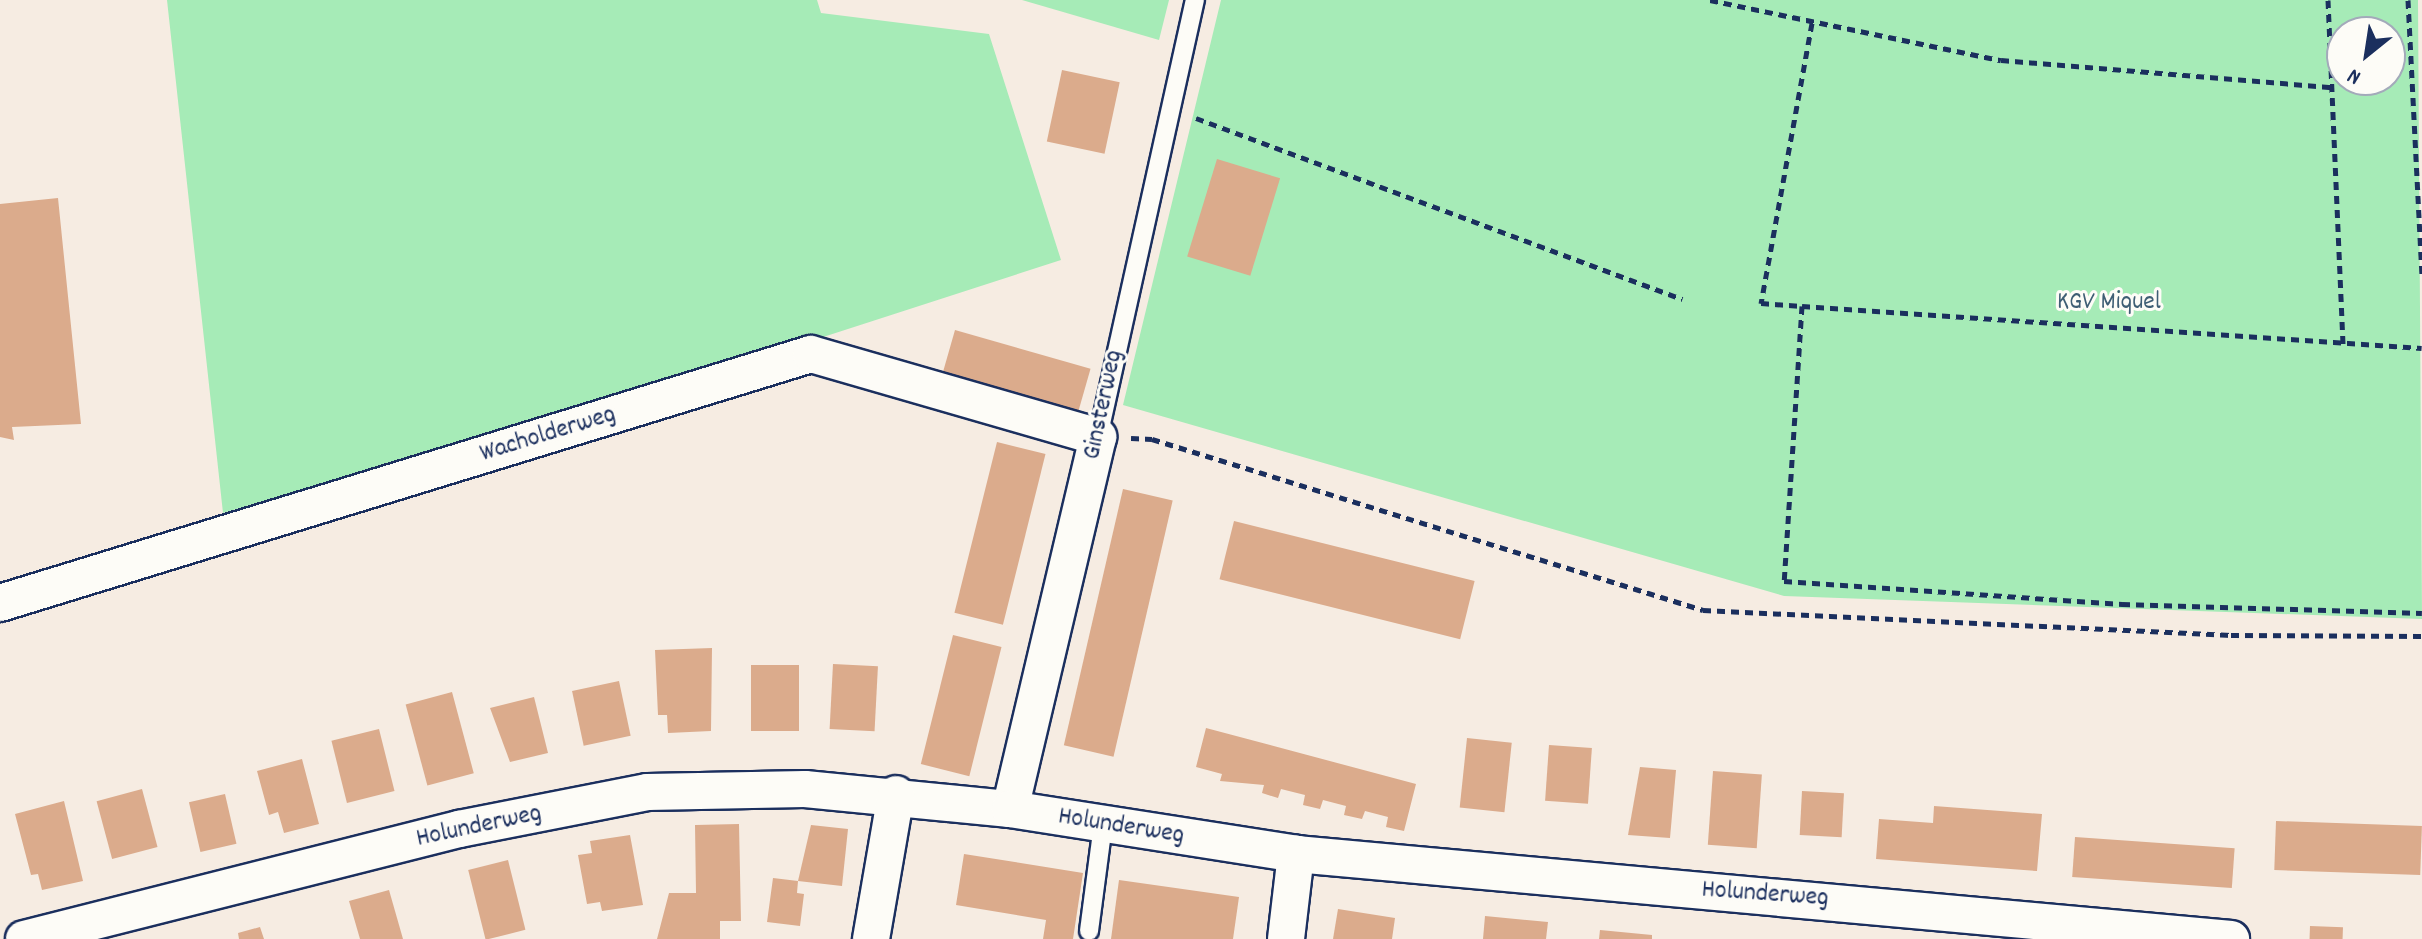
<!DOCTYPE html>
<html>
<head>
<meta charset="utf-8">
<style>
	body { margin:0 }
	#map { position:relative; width:2422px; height:939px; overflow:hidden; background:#f6ece2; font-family:Dekko,sans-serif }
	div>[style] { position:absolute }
	.green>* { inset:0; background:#a6ebb7 }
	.building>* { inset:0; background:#dbab8c; transform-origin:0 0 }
	.path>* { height:5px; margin-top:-2.5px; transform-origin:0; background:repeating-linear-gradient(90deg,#1b2f5e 0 8px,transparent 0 14px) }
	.roads { filter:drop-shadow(2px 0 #1b2f5e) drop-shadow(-2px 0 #1b2f5e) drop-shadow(0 2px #1b2f5e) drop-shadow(0 -2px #1b2f5e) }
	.service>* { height:18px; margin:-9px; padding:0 9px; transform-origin:9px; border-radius:9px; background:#fdfcf7 }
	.minor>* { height:36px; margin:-18px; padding:0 18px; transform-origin:18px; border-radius:18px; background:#fdfcf7 }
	span { translate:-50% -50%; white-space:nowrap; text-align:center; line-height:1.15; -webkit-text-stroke:6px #fdfcf7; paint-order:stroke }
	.park-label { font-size:26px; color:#3e5e74 }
	.street-label { font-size:26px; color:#1b2f5e }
	.north { position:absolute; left:2326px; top:16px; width:80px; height:80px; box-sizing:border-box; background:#fdfcf7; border:2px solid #a3aaba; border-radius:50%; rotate:210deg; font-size:22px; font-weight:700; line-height:32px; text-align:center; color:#1b2f5e }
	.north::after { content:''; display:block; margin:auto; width:28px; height:36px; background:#1b2f5e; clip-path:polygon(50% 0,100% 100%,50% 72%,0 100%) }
</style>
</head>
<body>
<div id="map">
	<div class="green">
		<i style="clip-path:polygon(167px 0,817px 0,821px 13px,989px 34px,1061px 260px,817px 339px,223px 513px)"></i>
		<i style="clip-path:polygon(1022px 0,1169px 0,1159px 40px)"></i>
		<i style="clip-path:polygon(evenodd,1221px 0,2418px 0,2422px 619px,1784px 596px,1123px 405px,1221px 0,2342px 32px,2390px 32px,2390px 80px,2342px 80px,2342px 32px)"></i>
	</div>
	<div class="building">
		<i style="left:1062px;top:70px;width:59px;height:73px;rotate:12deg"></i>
		<i style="left:1217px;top:159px;width:66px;height:102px;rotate:17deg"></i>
		<i style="clip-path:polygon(58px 198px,81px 424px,12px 427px,14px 440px,0 437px,0 204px)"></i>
		<i style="left:955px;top:330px;width:141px;height:48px;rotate:16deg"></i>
		<i style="left:997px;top:442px;width:50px;height:176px;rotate:14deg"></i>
		<i style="left:1123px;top:489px;width:51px;height:263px;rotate:13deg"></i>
		<i style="left:1234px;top:521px;width:248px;height:60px;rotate:14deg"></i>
		<i style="left:953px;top:635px;width:50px;height:133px;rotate:14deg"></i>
		<i style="clip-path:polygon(712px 648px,711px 731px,668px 733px,667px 715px,658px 715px,655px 650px)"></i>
		<i style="left:833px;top:664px;width:45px;height:65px;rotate:3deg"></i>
		<i style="left:751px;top:665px;width:48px;height:66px"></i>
		<i style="left:619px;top:681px;width:56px;height:48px;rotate:78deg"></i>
		<i style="left:452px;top:692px;width:84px;height:48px;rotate:75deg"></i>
		<i style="clip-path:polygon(534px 697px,548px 753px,510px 762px,490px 708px)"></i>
		<i style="clip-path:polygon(1206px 728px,1416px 784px,1404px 831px,1386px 827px,1388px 817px,1365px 811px,1362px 819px,1344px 815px,1346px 806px,1323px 800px,1320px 809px,1303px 805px,1305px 795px,1281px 789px,1278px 798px,1262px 793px,1264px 785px,1220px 781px,1222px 774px,1196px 767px)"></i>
		<i style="left:379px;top:729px;width:64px;height:49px;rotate:76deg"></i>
		<i style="left:1467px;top:738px;width:45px;height:70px;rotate:6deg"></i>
		<i style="left:1549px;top:745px;width:43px;height:56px;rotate:4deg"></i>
		<i style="clip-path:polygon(302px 759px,319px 824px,284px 833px,278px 812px,269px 815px,257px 771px)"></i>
		<i style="clip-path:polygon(1640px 767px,1676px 770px,1670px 838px,1628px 835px)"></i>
		<i style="left:1713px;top:771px;width:49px;height:74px;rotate:4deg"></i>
		<i style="left:142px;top:789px;width:60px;height:47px;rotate:75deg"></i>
		<i style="left:1802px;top:791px;width:42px;height:44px;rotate:3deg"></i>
		<i style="left:225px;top:794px;width:51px;height:37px;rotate:77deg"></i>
		<i style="clip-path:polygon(64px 801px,83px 881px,42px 890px,38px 874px,31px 875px,15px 814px)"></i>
		<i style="clip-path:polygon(1934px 806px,2042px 814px,2037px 871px,1876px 859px,1879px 819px,1933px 823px)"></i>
		<i style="left:2276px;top:821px;width:146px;height:49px;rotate:2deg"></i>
		<i style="clip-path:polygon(739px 824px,741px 921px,720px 921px,720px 939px,657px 939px,669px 893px,696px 893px,695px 825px)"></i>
		<i style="clip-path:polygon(811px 825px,848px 829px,842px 886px,798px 881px)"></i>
		<i style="clip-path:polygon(630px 835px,643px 905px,602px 911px,600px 902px,587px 904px,578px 855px,592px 853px,590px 841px)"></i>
		<i style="left:2075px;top:837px;width:160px;height:40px;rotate:4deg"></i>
		<i style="clip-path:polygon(964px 854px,1083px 873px,1073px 939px,1043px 939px,1046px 920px,956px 905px)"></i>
		<i style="left:508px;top:860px;width:72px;height:41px;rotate:76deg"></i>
		<i style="clip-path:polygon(773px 878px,798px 881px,797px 893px,804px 894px,800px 926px,767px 922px)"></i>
		<i style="clip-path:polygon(1119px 880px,1239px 897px,1233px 939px,1111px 939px)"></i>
		<i style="clip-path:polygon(389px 890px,403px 939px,360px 939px,349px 901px)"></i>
		<i style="clip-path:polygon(1338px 909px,1395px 918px,1392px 939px,1333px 939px)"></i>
		<i style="clip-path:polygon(1485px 916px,1548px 922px,1546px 939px,1483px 939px)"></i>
		<i style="left:2310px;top:926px;width:33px;height:13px;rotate:2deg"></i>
		<i style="clip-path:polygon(260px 927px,264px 939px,239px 939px,238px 933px)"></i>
		<i style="clip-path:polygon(1600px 930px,1652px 935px,1652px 939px,1599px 939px)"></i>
	</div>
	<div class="path">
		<i style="left:1710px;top:0;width:297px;rotate:11.7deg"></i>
		<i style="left:2001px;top:60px;width:332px;rotate:4.7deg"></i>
		<i style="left:2328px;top:0;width:346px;rotate:87.5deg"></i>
		<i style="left:2408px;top:0;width:276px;rotate:87.1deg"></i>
		<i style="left:1812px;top:23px;width:285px;rotate:100.3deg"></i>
		<i style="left:1761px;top:303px;width:41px;rotate:4.2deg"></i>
		<i style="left:1802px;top:306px;width:276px;rotate:93.7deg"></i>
		<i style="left:1784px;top:581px;width:339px;rotate:3.9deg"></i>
		<i style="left:2122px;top:604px;width:300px;rotate:1.7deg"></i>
		<i style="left:1196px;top:118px;width:519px;rotate:20.43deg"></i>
		<i style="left:1802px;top:306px;width:621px;rotate:3.88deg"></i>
		<i style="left:1131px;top:438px;width:21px;rotate:3deg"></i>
		<i style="left:1152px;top:439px;width:577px;rotate:17.24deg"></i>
		<i style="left:1703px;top:610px;width:529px;rotate:2.71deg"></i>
		<i style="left:2231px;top:635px;width:191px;rotate:0.3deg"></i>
	</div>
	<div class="roads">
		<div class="service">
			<i style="left:1098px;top:437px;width:448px;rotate:-77.5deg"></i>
			<i style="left:1089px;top:931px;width:108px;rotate:-82.5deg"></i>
		</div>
		<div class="minor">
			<i style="left:0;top:603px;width:848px;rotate:-17.07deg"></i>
			<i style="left:811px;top:354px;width:299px;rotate:16.1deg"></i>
			<i style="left:1098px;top:437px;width:382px;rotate:103.3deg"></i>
			<i style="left:24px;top:939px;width:449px;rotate:-14.2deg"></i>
			<i style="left:459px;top:829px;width:192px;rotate:-11.1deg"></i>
			<i style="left:647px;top:792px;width:158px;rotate:-1.1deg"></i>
			<i style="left:805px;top:789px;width:206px;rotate:5.6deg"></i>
			<i style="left:1010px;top:809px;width:290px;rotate:8.9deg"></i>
			<i style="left:1296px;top:854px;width:939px;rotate:5.19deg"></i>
			<i style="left:871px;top:939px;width:147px;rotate:-80.2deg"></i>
			<i style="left:1286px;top:939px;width:86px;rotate:-83.3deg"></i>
		</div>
	</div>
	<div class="park-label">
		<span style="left:2109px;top:303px">KGV Miquel</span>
	</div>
	<div class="street-label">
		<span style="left:1104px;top:405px;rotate:-78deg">Ginsterweg</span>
		<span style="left:548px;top:435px;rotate:-17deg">Wacholderweg</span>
		<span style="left:479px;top:827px;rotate:-12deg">Holunderweg</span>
		<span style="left:1121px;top:827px;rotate:9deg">Holunderweg</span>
		<span style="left:1765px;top:895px;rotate:4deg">Holunderweg</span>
	</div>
	<div class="north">N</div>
</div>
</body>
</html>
